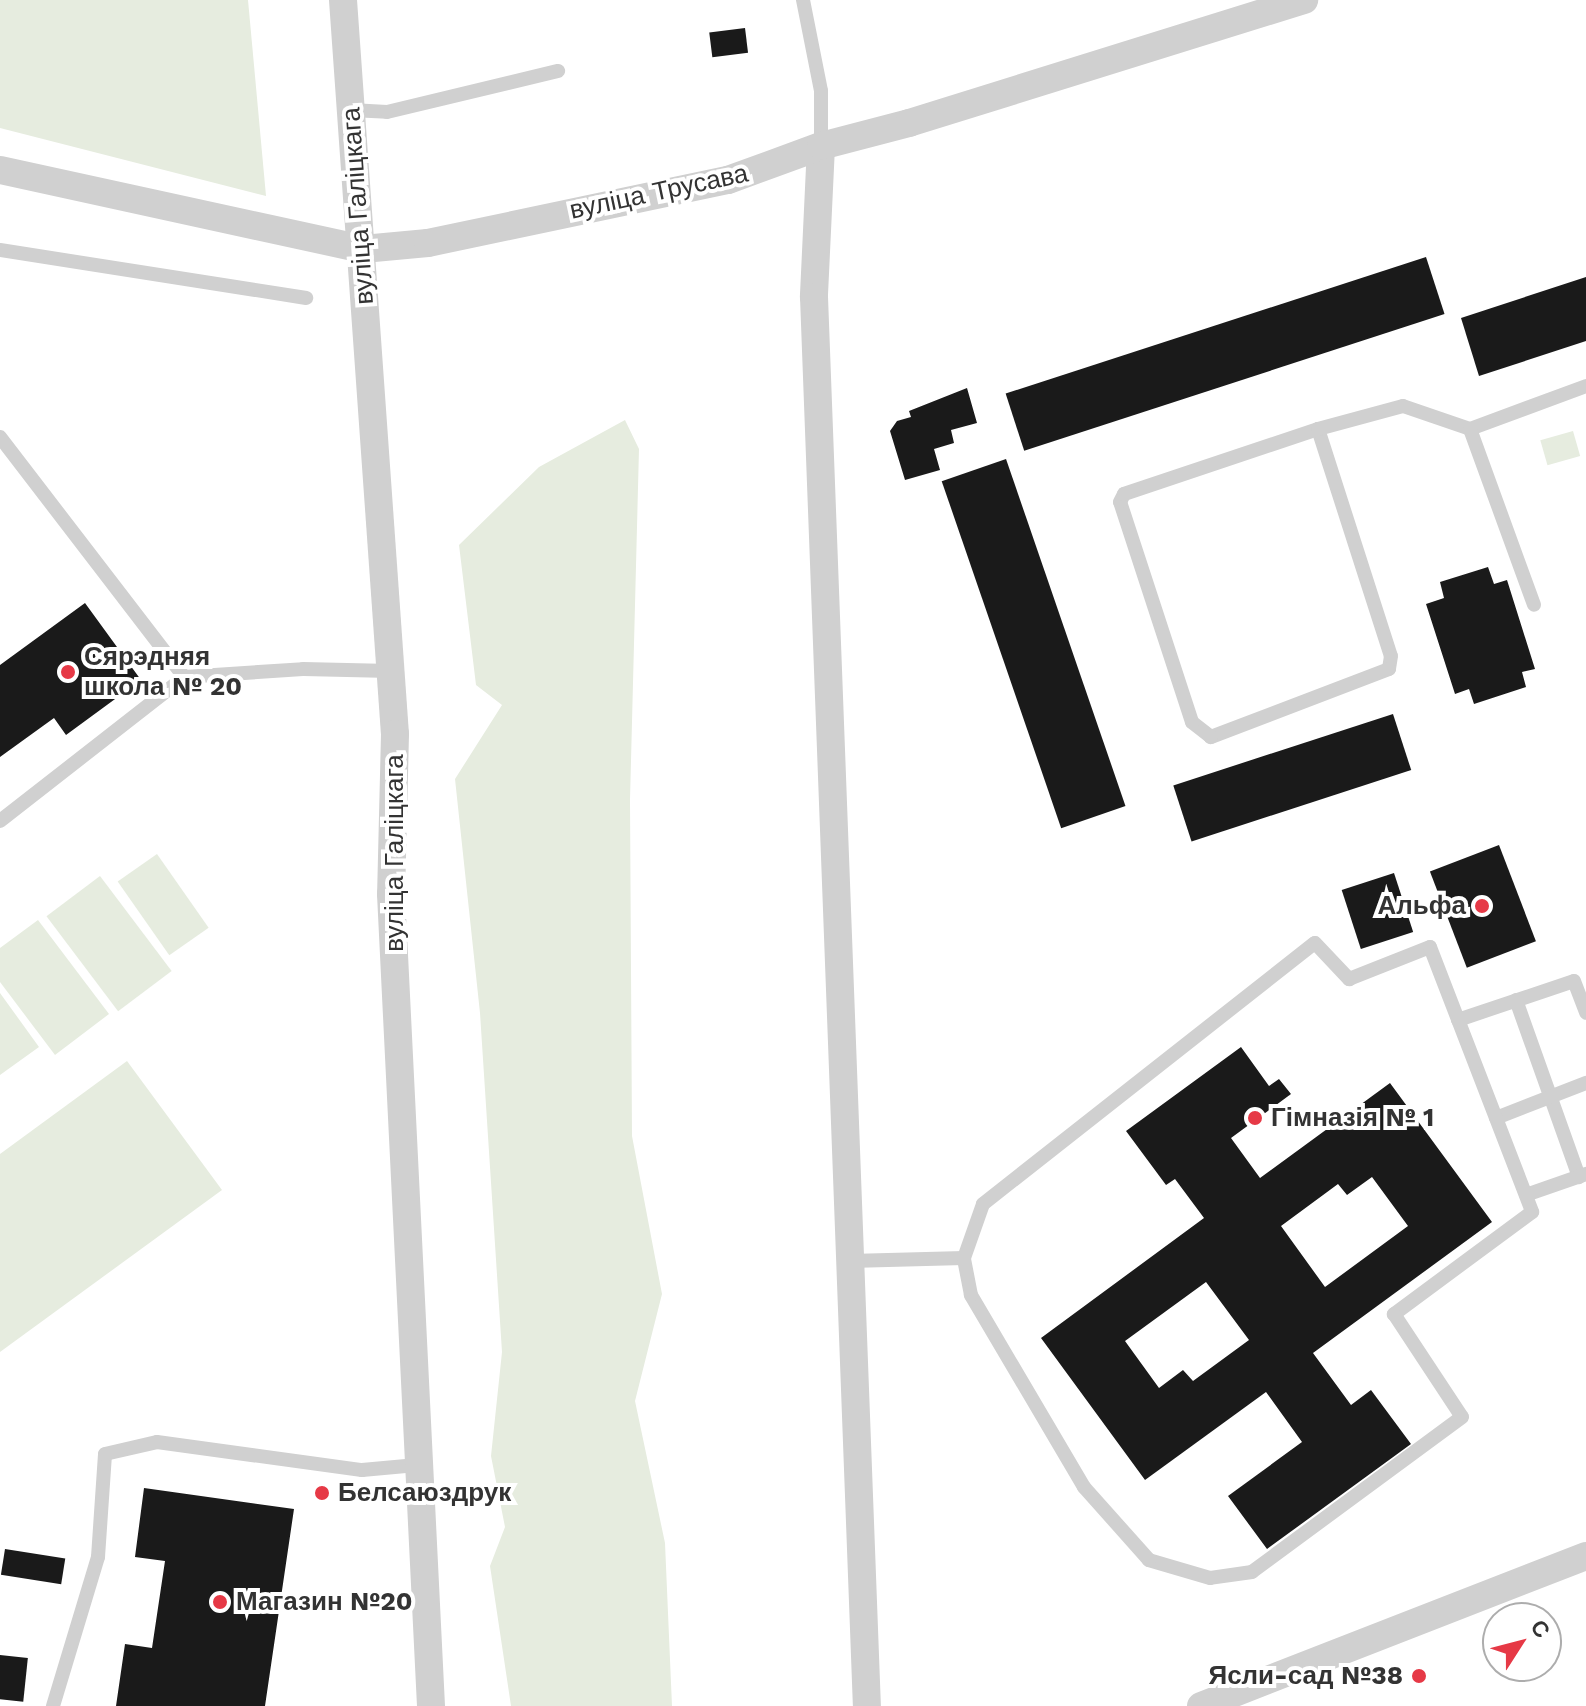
<!DOCTYPE html>
<html>
<head>
<meta charset="utf-8">
<style>
	body { margin:0 }
	#map { position:relative; width:1586px; height:1706px; overflow:hidden; background:#fff; font-family:"Work Sans",sans-serif }
	div>[style] { position:absolute }
	.green>* { inset:0; background:#e6ecdf; transform-origin:0 0 }
	.building>* { inset:0; background:#1a1a1a; transform-origin:0 0 }
	.service>* { height:14px; margin:-7px; padding:0 7px; transform-origin:7px; border-radius:7px; background:#d0d0d0 }
	.minor>* { height:28px; margin:-14px; padding:0 14px; transform-origin:14px; border-radius:14px; background:#d0d0d0 }
	.dots>* { width:22px; height:22px; translate:-50% -50%; box-sizing:border-box; border:4px solid #fff; border-radius:50% }
	span { translate:-50% -50%; white-space:nowrap; text-align:center; line-height:1.15; -webkit-text-stroke:8px #fff; paint-order:stroke }
	.street-label { font-size:26px; color:#333 }
	.poi-label { font-size:26px; color:#333; font-weight:700 }
	.left { translate:0 -50%; text-align:left }
	.right { translate:-100% -50%; text-align:right }
	.north { position:absolute; left:1482px; top:1602px; width:80px; height:80px; box-sizing:border-box; background:#fff; border:2px solid #adadad; border-radius:50%; rotate:54deg; font-size:22px; font-weight:700; line-height:32px; text-align:center; color:#333 }
	.north::after { content:''; display:block; margin:auto; width:28px; height:36px; background:#e63946; clip-path:polygon(50% 0,100% 100%,50% 72%,0 100%) }
</style>
</head>
<body>
<div id="map">
	<div class="green">
		<i style="clip-path:polygon(0 0,248px 0,266px 196px,0 128px)"></i>
		<i style="clip-path:polygon(625px 420px,639px 449px,630px 800px,632px 1136px,662px 1294px,635px 1401px,665px 1543px,672px 1706px,511px 1706px,490px 1566px,505px 1527px,491px 1456px,502px 1352px,480px 1013px,455px 779px,502px 705px,476px 685px,459px 545px,539px 467px)"></i>
		<i style="left:1573px;top:431px;width:26px;height:34px;rotate:74deg"></i>
		<i style="left:157px;top:854px;width:90px;height:48px;rotate:55deg"></i>
		<i style="left:100px;top:876px;width:119px;height:67px;rotate:53deg"></i>
		<i style="clip-path:polygon(38px 920px,109px 1014px,55px 1055px,0 982px,0 948px)"></i>
		<i style="clip-path:polygon(0 993px,39px 1047px,0 1075px)"></i>
		<i style="clip-path:polygon(127px 1061px,222px 1190px,0 1352px,0 1154px)"></i>
	</div>
	<div class="building">
		<i style="left:745px;top:28px;width:25px;height:36px;rotate:83deg"></i>
		<i style="left:1426px;top:257px;width:60px;height:442px;rotate:72deg"></i>
		<i style="clip-path:polygon(1586px 277px,1586px 341px,1479px 376px,1461px 318px)"></i>
		<i style="clip-path:polygon(967px 388px,977px 423px,951px 430px,954px 443px,934px 449px,940px 470px,905px 480px,890px 431px,897px 421px,911px 417px,909px 411px)"></i>
		<i style="left:1006px;top:459px;width:367px;height:68px;rotate:71deg"></i>
		<i style="clip-path:polygon(1488px 567px,1494px 584px,1507px 580px,1535px 669px,1522px 672px,1526px 687px,1474px 704px,1469px 689px,1455px 694px,1426px 604px,1444px 598px,1440px 582px)"></i>
		<i style="clip-path:polygon(85px 603px,141px 680px,66px 735px,54px 718px,0 757px,0 665px)"></i>
		<i style="left:1393px;top:714px;width:59px;height:231px;rotate:72deg"></i>
		<i style="left:1499px;top:845px;width:103px;height:74px;rotate:69deg"></i>
		<i style="left:1394px;top:873px;width:62px;height:55px;rotate:72deg"></i>
		<i style="clip-path:polygon(evenodd,1241px 1047px,1269px 1086px,1279px 1079px,1291px 1094px,1231px 1138px,1260px 1178px,1390px 1083px,1492px 1222px,1313px 1353px,1351px 1405px,1371px 1390px,1411px 1444px,1267px 1549px,1228px 1496px,1302px 1442px,1266px 1392px,1145px 1480px,1041px 1338px,1204px 1218px,1175px 1179px,1166px 1185px,1126px 1131px,1241px 1047px,1372px 1177px,1408px 1226px,1325px 1287px,1281px 1226px,1338px 1184px,1347px 1195px,1372px 1177px,1241px 1047px,1206px 1282px,1249px 1340px,1193px 1381px,1183px 1370px,1159px 1388px,1125px 1341px,1206px 1282px)"></i>
		<i style="clip-path:polygon(144px 1488px,294px 1509px,265px 1706px,116px 1706px,125px 1644px,152px 1648px,165px 1561px,135px 1557px)"></i>
		<i style="left:5px;top:1549px;width:61px;height:26px;rotate:9deg"></i>
		<i style="left:0;top:1655px;width:28px;height:44px;rotate:6deg"></i>
	</div>
	<div class="service">
		<i style="left:803px;top:0;width:93px;rotate:78.8deg"></i>
		<i style="left:821px;top:91px;width:55px;rotate:90deg"></i>
		<i style="left:351px;top:110px;width:36px;rotate:3deg"></i>
		<i style="left:387px;top:112px;width:176px;rotate:-13.5deg"></i>
		<i style="left:0;top:250px;width:310px;rotate:8.9deg"></i>
		<i style="left:1318px;top:429px;width:238px;rotate:72.2deg"></i>
		<i style="left:1391px;top:656px;width:13px;rotate:99deg"></i>
		<i style="left:1389px;top:669px;width:191px;rotate:159.1deg"></i>
		<i style="left:1211px;top:737px;width:24px;rotate:-142deg"></i>
		<i style="left:1192px;top:722px;width:231px;rotate:-108.1deg"></i>
		<i style="left:1120px;top:502px;width:9px;rotate:-63deg"></i>
		<i style="left:1124px;top:494px;width:205px;rotate:-18.5deg"></i>
		<i style="left:1318px;top:429px;width:88px;rotate:-15.1deg"></i>
		<i style="left:1403px;top:406px;width:71px;rotate:18.9deg"></i>
		<i style="left:1470px;top:429px;width:124px;rotate:-20.3deg"></i>
		<i style="left:1470px;top:429px;width:187px;rotate:70deg"></i>
		<i style="left:0;top:437px;width:302px;rotate:52.5deg"></i>
		<i style="left:0;top:821px;width:234px;rotate:-38deg"></i>
		<i style="left:184px;top:677px;width:119px;rotate:-3.8deg"></i>
		<i style="left:303px;top:669px;width:88px;rotate:1.3deg"></i>
		<i style="left:1516px;top:1000px;width:188px;rotate:70.4deg"></i>
		<i style="left:1458px;top:1020px;width:122px;rotate:-18.6deg"></i>
		<i style="left:1574px;top:981px;width:34px;rotate:69deg"></i>
		<i style="left:1496px;top:1118px;width:97px;rotate:-21.3deg"></i>
		<i style="left:1526px;top:1195px;width:64px;rotate:-19.3deg"></i>
		<i style="left:850px;top:1261px;width:114px;rotate:-1.5deg"></i>
		<i style="left:964px;top:1258px;width:57px;rotate:-70.6deg"></i>
		<i style="left:983px;top:1204px;width:422px;rotate:-38.2deg"></i>
		<i style="left:1315px;top:943px;width:50px;rotate:46.6deg"></i>
		<i style="left:1349px;top:979px;width:87px;rotate:-21.6deg"></i>
		<i style="left:1430px;top:947px;width:284px;rotate:68.9deg"></i>
		<i style="left:1532px;top:1212px;width:172px;rotate:143.5deg"></i>
		<i style="left:1394px;top:1314px;width:123px;rotate:56.6deg"></i>
		<i style="left:1462px;top:1417px;width:261px;rotate:143.6deg"></i>
		<i style="left:1252px;top:1572px;width:42px;rotate:171.9deg"></i>
		<i style="left:1210px;top:1578px;width:64px;rotate:-163.6deg"></i>
		<i style="left:1149px;top:1560px;width:98px;rotate:-131.7deg"></i>
		<i style="left:1084px;top:1487px;width:223px;rotate:-120.5deg"></i>
		<i style="left:971px;top:1295px;width:38px;rotate:-101deg"></i>
		<i style="left:53px;top:1706px;width:156px;rotate:-73.2deg"></i>
		<i style="left:98px;top:1557px;width:103px;rotate:-86.1deg"></i>
		<i style="left:105px;top:1454px;width:53px;rotate:-13deg"></i>
		<i style="left:157px;top:1442px;width:207px;rotate:7.8deg"></i>
		<i style="left:362px;top:1470px;width:55px;rotate:-5.2deg"></i>
	</div>
	<div class="minor">
		<i style="left:343px;top:0;width:736px;rotate:85.95deg"></i>
		<i style="left:395px;top:734px;width:160px;rotate:91.4deg"></i>
		<i style="left:391px;top:894px;width:813px;rotate:87.18deg"></i>
		<i style="left:821px;top:146px;width:151px;rotate:92.7deg"></i>
		<i style="left:814px;top:297px;width:1410px;rotate:87.85deg"></i>
		<i style="left:0;top:170px;width:371px;rotate:12.3deg"></i>
		<i style="left:363px;top:249px;width:65px;rotate:-5.3deg"></i>
		<i style="left:428px;top:243px;width:307px;rotate:-11.9deg"></i>
		<i style="left:728px;top:180px;width:99px;rotate:-20.1deg"></i>
		<i style="left:821px;top:146px;width:91px;rotate:-14.6deg"></i>
		<i style="left:909px;top:123px;width:414px;rotate:-17.3deg"></i>
		<i style="left:1201px;top:1706px;width:413px;rotate:-21.3deg"></i>
	</div>
	<div class="dots">
		<i style="left:68px;top:672px;background:#e63946"></i>
		<i style="left:1482px;top:906px;background:#e63946"></i>
		<i style="left:1255px;top:1118px;background:#e63946"></i>
		<i style="left:322px;top:1493px;background:#e63946"></i>
		<i style="left:220px;top:1602px;background:#e63946"></i>
		<i style="left:1419px;top:1676px;background:#e63946"></i>
	</div>
	<div class="street-label">
		<span style="left:659px;top:192px;rotate:-12deg">вуліца Трусава</span>
		<span style="left:358px;top:206px;rotate:-94deg">вуліца Галіцкага</span>
		<span style="left:395px;top:853px;rotate:-90deg">вуліца Галіцкага</span>
	</div>
	<div class="poi-label">
		<span class="left" style="left:84px;top:672px">Сярэдняя<br>школа № 20</span>
		<span class="right" style="left:1466px;top:906px">Альфа</span>
		<span class="left" style="left:1271px;top:1118px">Гімназія № 1</span>
		<span class="left" style="left:338px;top:1493px">Белсаюздрук</span>
		<span class="left" style="left:236px;top:1602px">Магазин №20</span>
		<span class="right" style="left:1403px;top:1676px">Ясли-сад №38</span>
	</div>
	<div class="north">С</div>
</div>
</body>
</html>
